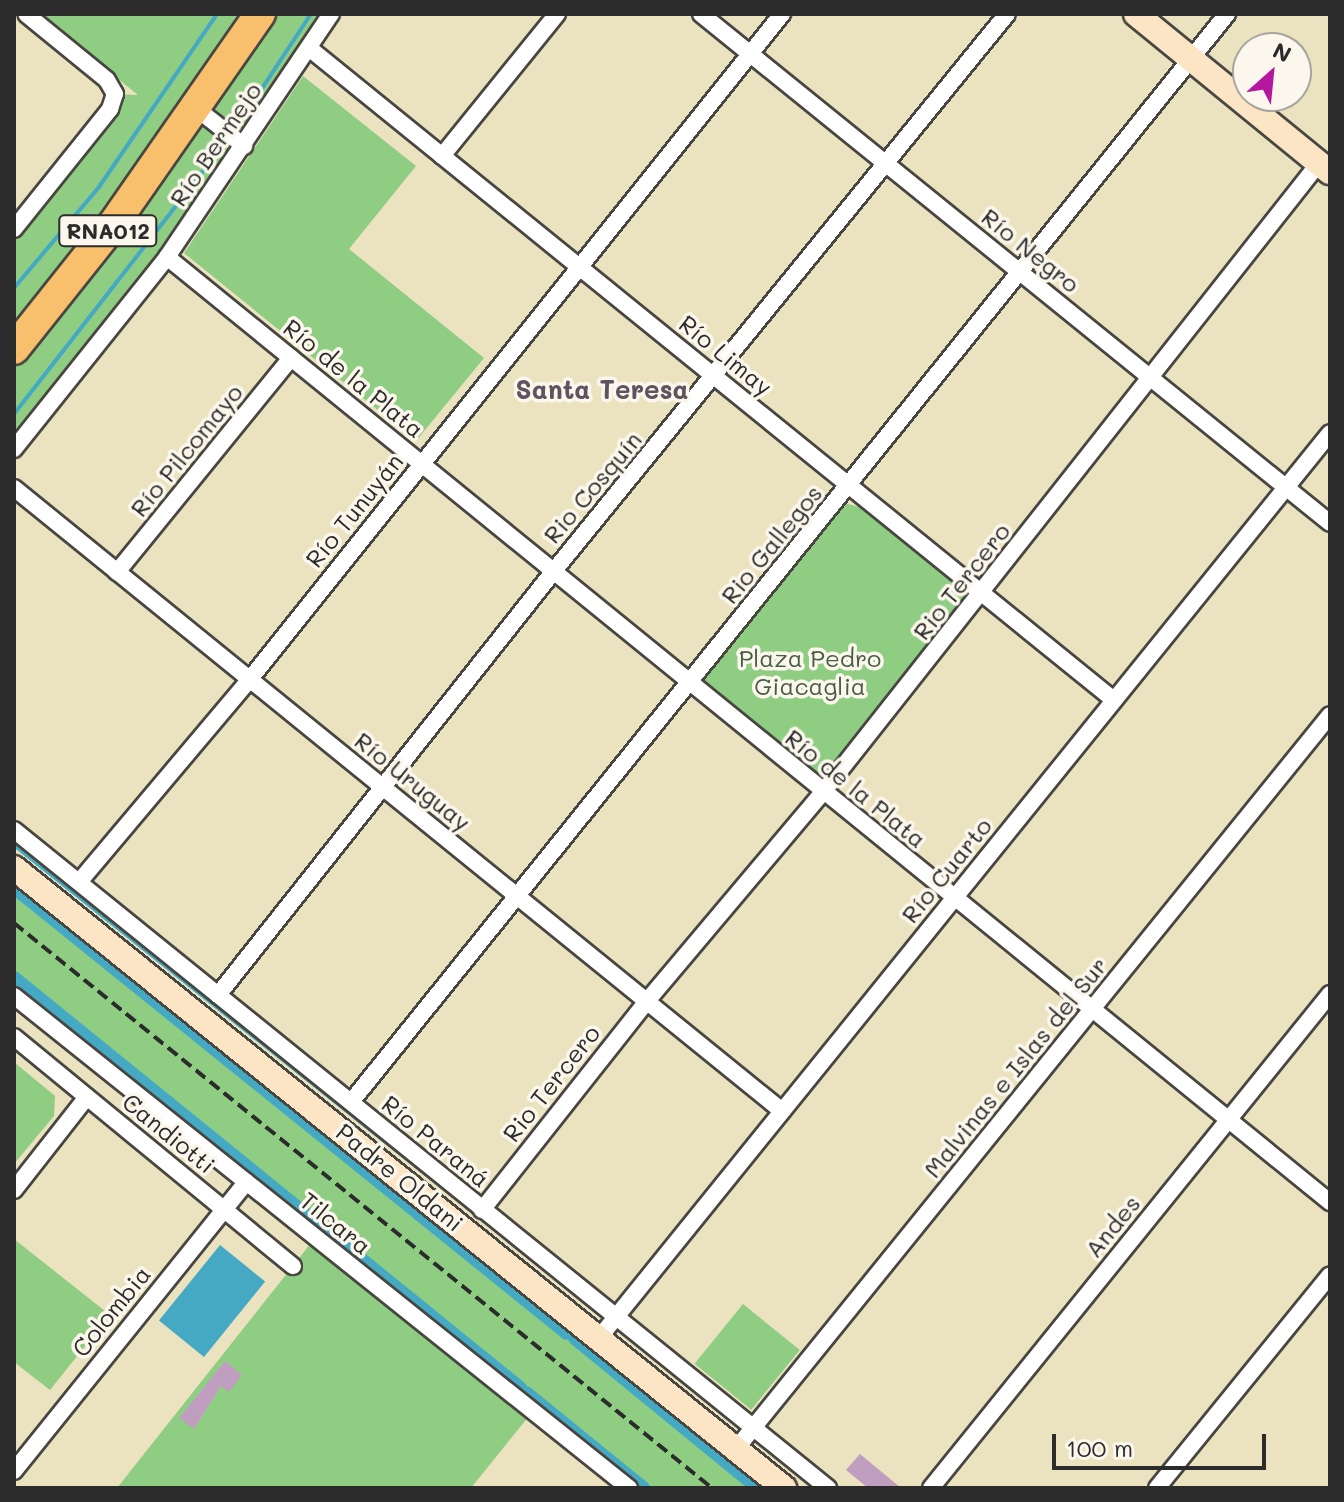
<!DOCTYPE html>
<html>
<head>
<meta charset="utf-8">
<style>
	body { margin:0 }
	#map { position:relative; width:1344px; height:1502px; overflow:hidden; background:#ebe2c0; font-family:Mali,sans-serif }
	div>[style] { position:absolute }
	.green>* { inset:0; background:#8fcd83; transform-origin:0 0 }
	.water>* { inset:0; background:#45a9c4; transform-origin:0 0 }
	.stream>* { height:4px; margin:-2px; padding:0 2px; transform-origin:2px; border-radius:2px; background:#45a9c4 }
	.canal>* { height:14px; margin:-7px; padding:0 7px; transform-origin:7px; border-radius:7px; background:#45a9c4 }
	.building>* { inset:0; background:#c09ec0 }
	.roads { filter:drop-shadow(2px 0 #484641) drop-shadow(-2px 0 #484641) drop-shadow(0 2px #484641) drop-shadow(0 -2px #484641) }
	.street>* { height:16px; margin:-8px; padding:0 8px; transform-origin:8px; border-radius:8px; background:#fff }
	.secondary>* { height:24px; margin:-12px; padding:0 12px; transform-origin:12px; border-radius:12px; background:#fce5c4 }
	.highway>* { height:30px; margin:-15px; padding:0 15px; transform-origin:15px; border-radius:15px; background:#f8bf6c }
	.rail>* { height:4px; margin-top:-2px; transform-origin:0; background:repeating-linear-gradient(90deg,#2b2b2b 0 12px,transparent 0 18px) }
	span { translate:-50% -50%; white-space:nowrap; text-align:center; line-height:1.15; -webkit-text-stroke:7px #fbf7ec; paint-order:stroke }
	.shield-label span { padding:2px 6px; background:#fbf7ec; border:2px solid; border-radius:6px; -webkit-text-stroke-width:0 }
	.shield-label { font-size:22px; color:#2b2b2b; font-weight:700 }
	.street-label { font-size:24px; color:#2b2b2b }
	.park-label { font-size:24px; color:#495c45 }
	.neighbourhood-label { font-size:26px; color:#5f535f; font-weight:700 }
	.frame { position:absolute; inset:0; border:16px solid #2b2b2b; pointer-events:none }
	.north { position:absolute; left:1232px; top:32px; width:80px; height:80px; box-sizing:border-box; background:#fbf7ec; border:2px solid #a8a59f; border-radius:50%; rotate:27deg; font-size:22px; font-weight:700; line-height:32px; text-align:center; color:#2b2b2b }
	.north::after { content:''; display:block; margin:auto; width:28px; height:36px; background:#b5179e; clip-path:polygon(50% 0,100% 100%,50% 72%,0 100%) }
	.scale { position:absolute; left:1052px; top:1434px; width:214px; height:36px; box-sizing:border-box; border:4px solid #2b2b2b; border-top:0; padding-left:10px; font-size:24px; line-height:28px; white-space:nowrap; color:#2b2b2b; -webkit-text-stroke:6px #fbf7ec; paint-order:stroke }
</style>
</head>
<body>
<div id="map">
	<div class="green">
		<i style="clip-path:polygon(38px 14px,331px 14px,244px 146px,14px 449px,14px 229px,115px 94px,138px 95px)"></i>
		<i style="clip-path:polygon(303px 76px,416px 166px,349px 249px,484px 358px,416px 441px,184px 253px)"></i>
		<i style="clip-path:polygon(844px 503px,863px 508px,969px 590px,971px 598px,826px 781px,818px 782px,698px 681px)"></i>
		<i style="clip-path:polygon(14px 868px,784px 1488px,629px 1488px,533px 1411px,471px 1488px,117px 1488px,315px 1238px,14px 996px)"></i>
		<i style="clip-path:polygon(14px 1062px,55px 1096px,54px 1116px,14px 1164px)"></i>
		<i style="clip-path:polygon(14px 1239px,110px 1315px,50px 1390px,14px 1362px)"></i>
		<i style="left:743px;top:1304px;width:73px;height:77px;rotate:39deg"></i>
	</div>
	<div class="water">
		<i style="left:220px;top:1245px;width:58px;height:97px;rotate:39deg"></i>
	</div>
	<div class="stream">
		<i style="left:234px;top:131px;width:140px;rotate:-56.7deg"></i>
		<i style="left:14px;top:288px;width:132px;rotate:-49.9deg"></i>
		<i style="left:99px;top:187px;width:209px;rotate:-55.7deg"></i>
		<i style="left:14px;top:414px;width:342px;rotate:-52.1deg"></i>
		<i style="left:14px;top:845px;width:670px;rotate:38.63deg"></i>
	</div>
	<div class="canal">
		<i style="left:14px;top:887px;width:710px;rotate:38.89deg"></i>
		<i style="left:14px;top:978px;width:651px;rotate:39.02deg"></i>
		<i style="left:575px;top:1338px;width:237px;rotate:39.3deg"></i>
		<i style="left:526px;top:1393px;width:151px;rotate:39.1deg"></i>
	</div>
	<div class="building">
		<i style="clip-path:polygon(225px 1361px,242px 1375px,229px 1392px,221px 1386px,194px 1429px,179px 1418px)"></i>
		<i style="clip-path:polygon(860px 1454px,901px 1488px,868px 1488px,846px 1470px)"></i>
	</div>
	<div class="roads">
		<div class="street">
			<i style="left:701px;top:14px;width:809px;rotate:38.98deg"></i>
			<i style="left:309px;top:48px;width:1036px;rotate:39.01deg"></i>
			<i style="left:197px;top:109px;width:60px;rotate:38.2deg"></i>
			<i style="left:442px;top:156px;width:183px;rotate:-51deg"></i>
			<i style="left:14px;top:229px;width:154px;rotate:-51.3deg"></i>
			<i style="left:110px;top:109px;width:16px;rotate:-72deg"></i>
			<i style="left:115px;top:94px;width:16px;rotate:-120deg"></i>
			<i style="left:107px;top:80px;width:104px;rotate:-140.8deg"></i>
			<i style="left:167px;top:257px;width:1499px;rotate:39.1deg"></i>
			<i style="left:14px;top:449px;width:246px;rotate:-51.4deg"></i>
			<i style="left:167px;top:257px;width:293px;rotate:-56deg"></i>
			<i style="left:14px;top:488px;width:989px;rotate:39.05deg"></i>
			<i style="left:117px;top:572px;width:276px;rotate:-50.9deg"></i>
			<i style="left:14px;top:830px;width:1047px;rotate:38.95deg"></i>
			<i style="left:79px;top:882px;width:265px;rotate:-49.9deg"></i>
			<i style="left:250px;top:679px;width:852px;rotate:-51.34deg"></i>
			<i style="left:218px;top:995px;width:540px;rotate:-51.62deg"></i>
			<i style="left:553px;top:572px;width:719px;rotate:-50.87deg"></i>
			<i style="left:14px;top:996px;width:788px;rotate:38.66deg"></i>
			<i style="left:14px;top:1037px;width:361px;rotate:39.4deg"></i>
			<i style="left:351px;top:1102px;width:1397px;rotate:-51.16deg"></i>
			<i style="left:14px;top:1190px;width:118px;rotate:-51.9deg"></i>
			<i style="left:482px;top:1210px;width:266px;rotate:-51.7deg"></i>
			<i style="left:647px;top:1001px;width:273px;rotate:-49.9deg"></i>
			<i style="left:823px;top:792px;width:801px;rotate:-51.74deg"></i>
			<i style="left:599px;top:1338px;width:1163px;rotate:-51.07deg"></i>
			<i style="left:736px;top:1449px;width:944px;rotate:-51.02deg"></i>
			<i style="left:14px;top:1471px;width:371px;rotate:-51.2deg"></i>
			<i style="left:931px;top:1488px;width:635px;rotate:-51.07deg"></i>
			<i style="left:1157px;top:1488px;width:274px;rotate:-50.9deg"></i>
		</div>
		<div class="secondary">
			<i style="left:1136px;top:14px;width:250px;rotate:39.2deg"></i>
			<i style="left:14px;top:868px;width:989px;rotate:38.84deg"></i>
		</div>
		<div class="highway">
			<i style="left:14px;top:349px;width:157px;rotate:-51.5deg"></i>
			<i style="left:112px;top:226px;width:259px;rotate:-55.1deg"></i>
		</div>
	</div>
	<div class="rail">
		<i style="left:14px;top:923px;width:898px;rotate:38.99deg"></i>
	</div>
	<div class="shield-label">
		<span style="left:108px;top:231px">RNA012</span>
	</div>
	<div class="street-label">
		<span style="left:215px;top:144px;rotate:-56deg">Río Bermejo</span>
		<span style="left:1031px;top:250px;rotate:39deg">Río Negro</span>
		<span style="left:726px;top:355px;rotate:39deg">Río Limay</span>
		<span style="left:354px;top:378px;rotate:39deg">Río de la Plata</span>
		<span style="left:186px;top:450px;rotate:-51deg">Río Pilcomayo</span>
		<span style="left:592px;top:487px;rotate:-50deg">Rio Cosquín</span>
		<span style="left:354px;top:510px;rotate:-51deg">Río Tunuyán</span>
		<span style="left:771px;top:544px;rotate:-51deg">Rio Gallegos</span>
		<span style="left:961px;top:581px;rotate:-52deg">Rio Tercero</span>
		<span style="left:413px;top:781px;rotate:39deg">Río Uruguay</span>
		<span style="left:856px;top:788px;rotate:39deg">Río de la Plata</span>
		<span style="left:946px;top:870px;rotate:-51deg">Río Cuarto</span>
		<span style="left:1015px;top:1067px;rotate:-51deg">Malvinas e Islas del Sur</span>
		<span style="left:551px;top:1083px;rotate:-52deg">Rio Tercero</span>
		<span style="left:169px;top:1133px;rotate:39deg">Candiotti</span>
		<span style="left:436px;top:1141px;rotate:39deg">Río Paraná</span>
		<span style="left:400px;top:1177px;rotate:39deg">Padre Oldani</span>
		<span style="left:336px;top:1223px;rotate:39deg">Tilcara</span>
		<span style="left:1112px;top:1226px;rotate:-51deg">Andes</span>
		<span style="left:111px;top:1311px;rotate:-51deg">Colombia</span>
	</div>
	<div class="park-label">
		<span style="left:810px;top:672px">Plaza Pedro<br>Giacaglia</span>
	</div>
	<div class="neighbourhood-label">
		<span style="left:602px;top:390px">Santa Teresa</span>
	</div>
	<div class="frame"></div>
	<div class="north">N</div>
	<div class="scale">100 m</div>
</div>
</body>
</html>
